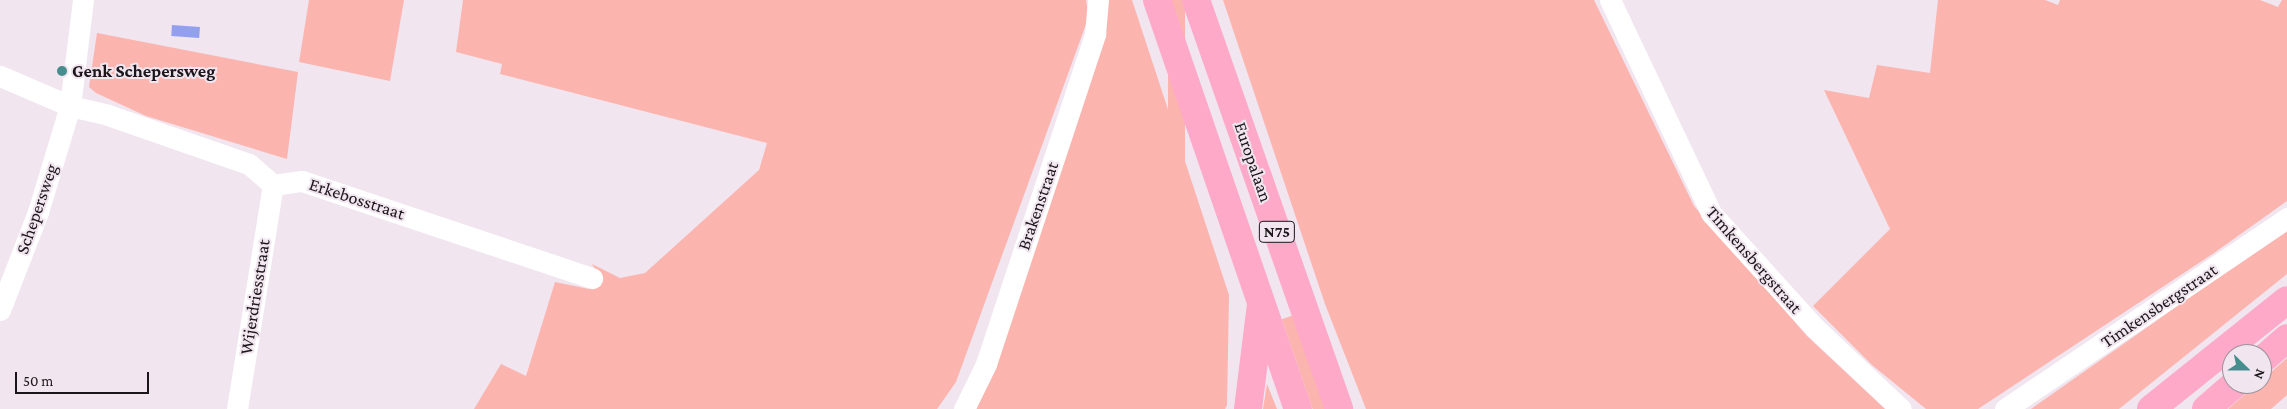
<!DOCTYPE html>
<html>
<head>
<meta charset="utf-8">
<style>
	body { margin:0 }
	#map { position:relative; width:2287px; height:409px; overflow:hidden; background:#f1e5ef; font-family:"Crimson Pro",serif }
	div>[style] { position:absolute }
	.green>* { inset:0; background:#fcb4af; transform-origin:0 0 }
	.water>* { inset:0; background:#93a0ef; transform-origin:0 0 }
	.street>* { height:21px; margin:-10.5px; padding:0 10.5px; transform-origin:10.5px; border-radius:10.5px; background:#fff }
	.highway>* { height:28px; margin:-14px; padding:0 14px; transform-origin:14px; border-radius:14px; background:#fda9c7 }
	.dots>* { width:14px; height:14px; translate:-50% -50%; box-sizing:border-box; border:2px solid #f1e5ef; border-radius:50% }
	span { translate:-50% -50%; white-space:nowrap; text-align:center; line-height:1.15; -webkit-text-stroke:4px #f1e5ef; paint-order:stroke }
	.shield-label span { padding:1px 4px; background:#f1e5ef; border:1px solid; border-radius:4px; -webkit-text-stroke-width:0 }
	.shield-label { font-size:16px; color:#1a161a; font-weight:700 }
	.poi-label { font-size:18px; color:#1a161a; font-weight:700 }
	.left { translate:0 -50%; text-align:left }
	.street-label { font-size:18px; color:#1a161a }
	.north { position:absolute; left:2222px; top:344px; width:50px; height:50px; box-sizing:border-box; background:#f1e5ef; border:1px solid #9b929a; border-radius:50%; rotate:112deg; font-size:14px; font-weight:700; line-height:20px; text-align:center; color:#1a161a }
	.north::after { content:''; display:block; margin:auto; width:18px; height:22px; background:#468e8d; clip-path:polygon(50% 0,100% 100%,50% 72%,0 100%) }
	.scale { position:absolute; left:15px; top:372px; width:134px; height:22px; box-sizing:border-box; border:2px solid #1a161a; border-top:0; padding-left:6px; font-size:15px; line-height:18px; white-space:nowrap; color:#1a161a; -webkit-text-stroke:4px #f1e5ef; paint-order:stroke }
</style>
</head>
<body>
<div id="map">
	<div class="green">
		<i style="clip-path:polygon(309px 0,404px 0,390px 81px,299px 62px)"></i>
		<i style="clip-path:polygon(463px 0,1086px 0,1089px 16px,956px 382px,937px 409px,474px 409px,501px 364px,526px 376px,555px 282px,589px 289px,595px 269px,592px 264px,620px 278px,645px 273px,759px 170px,767px 143px,500px 74px,502px 64px,456px 52px)"></i>
		<i style="clip-path:polygon(1103px 0,1132px 0,1229px 295px,1227px 405px,1225px 409px,973px 409px)"></i>
		<i style="left:1168px;top:0;width:17px;height:299px"></i>
		<i style="clip-path:polygon(1223px 0,1594px 0,1694px 206px,1807px 336px,1885px 409px,1366px 409px,1325px 304px)"></i>
		<i style="clip-path:polygon(1938px 0,2045px 0,2058px 5px,2060px 0,2260px 0,2278px 7px,2282px 0,2287px 0,2287px 201px,2214px 253px,1978px 409px,1926px 409px,1872px 365px,1813px 306px,1890px 229px,1824px 90px,1869px 98px,1877px 65px,1930px 73px)"></i>
		<i style="clip-path:polygon(97px 33px,298px 72px,287px 159px,146px 116px,96px 93px,89px 87px)"></i>
		<i style="clip-path:polygon(2287px 229px,2287px 274px,2119px 409px,2031px 409px)"></i>
		<i style="left:1294px;top:315px;width:100px;height:13px;rotate:71deg"></i>
		<i style="clip-path:polygon(2287px 358px,2287px 395px,2271px 409px,2228px 409px,2257px 384px,2262px 384px,2262px 380px)"></i>
		<i style="clip-path:polygon(1267px 384px,1277px 409px,1263px 409px)"></i>
	</div>
	<div class="water">
		<i style="left:172px;top:25px;width:28px;height:11px;rotate:4deg"></i>
	</div>
	<div class="street">
		<i style="left:1610px;top:0;width:236px;rotate:64.6deg"></i>
		<i style="left:1711px;top:213px;width:155px;rotate:47.9deg"></i>
		<i style="left:1815px;top:328px;width:118px;rotate:43.3deg"></i>
		<i style="left:0;top:76px;width:76px;rotate:23.2deg"></i>
		<i style="left:70px;top:106px;width:39px;rotate:13deg"></i>
		<i style="left:108px;top:115px;width:149px;rotate:19.2deg"></i>
		<i style="left:249px;top:164px;width:32px;rotate:41deg"></i>
		<i style="left:273px;top:185px;width:29px;rotate:-8deg"></i>
		<i style="left:302px;top:181px;width:306px;rotate:18.5deg"></i>
		<i style="left:0;top:310px;width:105px;rotate:-68.8deg"></i>
		<i style="left:38px;top:212px;width:111px;rotate:-73.2deg"></i>
		<i style="left:70px;top:106px;width:107px;rotate:-83deg"></i>
		<i style="left:237px;top:409px;width:227px;rotate:-80.9deg"></i>
		<i style="left:964px;top:409px;width:50px;rotate:-63.9deg"></i>
		<i style="left:986px;top:364px;width:348px;rotate:-71.7deg"></i>
		<i style="left:1095px;top:34px;width:34px;rotate:-85deg"></i>
		<i style="left:2005px;top:409px;width:341px;rotate:-34.1deg"></i>
	</div>
	<div class="highway">
		<i style="left:1157px;top:0;width:433px;rotate:71deg"></i>
		<i style="left:1196px;top:0;width:433px;rotate:70.7deg"></i>
		<i style="left:2262px;top:360px;width:33px;rotate:-41deg"></i>
		<i style="left:1248px;top:409px;width:105px;rotate:-82.9deg"></i>
		<i style="left:2151px;top:409px;width:174px;rotate:-38.7deg"></i>
		<i style="left:2206px;top:409px;width:38px;rotate:-41deg"></i>
	</div>
	<div class="dots">
		<i style="left:62px;top:71px;background:#468e8d"></i>
	</div>
	<div class="shield-label">
		<span style="left:1277px;top:232px">N75</span>
	</div>
	<div class="poi-label">
		<span class="left" style="left:72px;top:71px">Genk Schepersweg</span>
	</div>
	<div class="street-label">
		<span style="left:1253px;top:162px;rotate:71deg">Europalaan</span>
		<span style="left:357px;top:199px;rotate:18deg">Erkebosstraat</span>
		<span style="left:1038px;top:206px;rotate:-71deg">Brakenstraat</span>
		<span style="left:37px;top:209px;rotate:-71deg">Schepersweg</span>
		<span style="left:1754px;top:260px;rotate:49deg">Timkensbergstraat</span>
		<span style="left:255px;top:297px;rotate:-81deg">Wijerdriesstraat</span>
		<span style="left:2159px;top:306px;rotate:-34deg">Timkensbergstraat</span>
	</div>
	<div class="north">N</div>
	<div class="scale">50 m</div>
</div>
</body>
</html>
